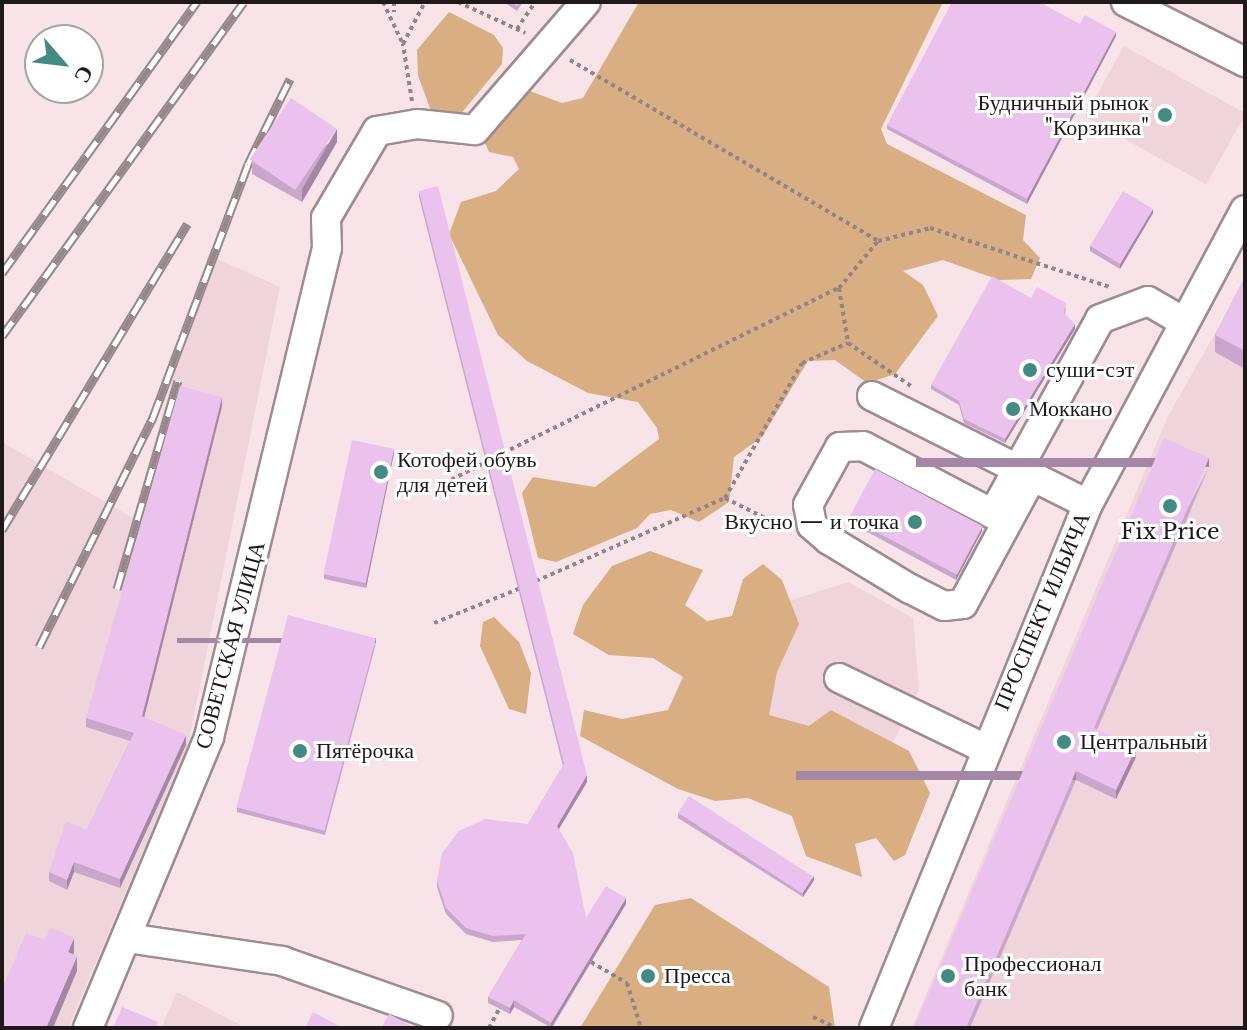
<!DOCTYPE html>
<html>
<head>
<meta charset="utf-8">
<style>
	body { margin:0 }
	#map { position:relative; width:1247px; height:1030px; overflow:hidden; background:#f7e3e8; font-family:"Libre Baskerville",serif }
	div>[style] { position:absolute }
	.built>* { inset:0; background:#f0d4dc; transform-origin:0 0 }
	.forest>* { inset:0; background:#d8ae82 }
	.path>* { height:4px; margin-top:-2px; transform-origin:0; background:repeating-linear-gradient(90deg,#928487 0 4px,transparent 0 8px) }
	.roads { filter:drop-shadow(2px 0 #9f8c91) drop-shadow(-2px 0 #9f8c91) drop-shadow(0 2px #9f8c91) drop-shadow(0 -2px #9f8c91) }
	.minor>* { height:28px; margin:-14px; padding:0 14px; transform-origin:14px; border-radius:14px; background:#fff }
	.rail>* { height:9px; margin-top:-4.5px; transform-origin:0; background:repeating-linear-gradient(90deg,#fff 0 18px,#95878a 0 36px); box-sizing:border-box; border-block:2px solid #95878a }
	.wall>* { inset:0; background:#caa6cc }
	.shaded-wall>* { inset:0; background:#a487a6; transform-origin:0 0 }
	.building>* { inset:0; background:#ebc1ed; transform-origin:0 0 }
	.dots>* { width:22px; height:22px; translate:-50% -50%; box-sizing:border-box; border:4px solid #fff; border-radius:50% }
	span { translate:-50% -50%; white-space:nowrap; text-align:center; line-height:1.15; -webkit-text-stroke:6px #fff; paint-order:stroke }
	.poi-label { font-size:22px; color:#20191b }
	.right { translate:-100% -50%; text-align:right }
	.left { translate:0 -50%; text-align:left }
	.street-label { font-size:22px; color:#20191b }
	.frame { position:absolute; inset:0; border:4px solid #20191b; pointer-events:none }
	.north { position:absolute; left:24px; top:24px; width:80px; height:80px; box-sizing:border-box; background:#fff; border:2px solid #a6a3a4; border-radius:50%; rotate:118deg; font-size:22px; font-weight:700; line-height:32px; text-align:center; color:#20191b }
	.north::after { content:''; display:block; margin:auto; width:28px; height:36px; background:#438a84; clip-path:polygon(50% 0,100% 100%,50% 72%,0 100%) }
</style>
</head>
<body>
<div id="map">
	<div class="built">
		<i style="left:1124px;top:46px;width:139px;height:81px;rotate:29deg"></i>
		<i style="clip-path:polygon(208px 255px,280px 287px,188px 745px,68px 1028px,2px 1028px,2px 442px,133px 518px)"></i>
		<i style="clip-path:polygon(1245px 281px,1245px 1028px,912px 1028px,1168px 416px)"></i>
		<i style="clip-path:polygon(848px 582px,913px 618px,919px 690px,873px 783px,734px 776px,767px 608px)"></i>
		<i style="clip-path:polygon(177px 992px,246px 1028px,161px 1028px)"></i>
	</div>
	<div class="forest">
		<i style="clip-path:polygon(639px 2px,943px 2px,881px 129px,887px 144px,1026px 215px,1023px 240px,1040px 258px,1031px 279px,999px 280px,943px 260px,903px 271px,923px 285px,938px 316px,895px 374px,867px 383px,835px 360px,808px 361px,762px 437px,734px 457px,729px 502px,699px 522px,671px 510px,650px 514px,637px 528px,556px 562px,538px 558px,522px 493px,533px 477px,595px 487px,659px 439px,657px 428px,638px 402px,588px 393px,527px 361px,498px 335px,449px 234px,461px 202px,496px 191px,519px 169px,513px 157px,489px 152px,481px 134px,527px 90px,562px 103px,583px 98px)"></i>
		<i style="clip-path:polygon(449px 12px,494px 35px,503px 48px,502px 64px,454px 122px,431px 111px,418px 75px,417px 50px)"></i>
		<i style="clip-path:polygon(650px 551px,703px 570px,685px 605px,707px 621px,732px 616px,743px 579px,763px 564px,782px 580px,799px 624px,777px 672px,769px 715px,809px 726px,831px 710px,909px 751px,930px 793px,905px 855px,894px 861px,876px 838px,855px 844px,862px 877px,806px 856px,792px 816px,748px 798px,715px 801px,678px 789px,580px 736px,584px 710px,622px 719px,668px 710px,683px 677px,653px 658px,609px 655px,573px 634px,583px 605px,612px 566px)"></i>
		<i style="clip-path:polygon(494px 617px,519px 642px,531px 673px,526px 714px,509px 709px,480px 646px,483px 622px)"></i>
		<i style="clip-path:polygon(691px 898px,829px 987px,835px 1028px,580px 1028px,655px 905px)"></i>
	</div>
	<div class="path">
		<i style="left:383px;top:2px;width:44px;rotate:64.6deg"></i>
		<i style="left:394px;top:2px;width:10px;rotate:90deg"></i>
		<i style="left:458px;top:2px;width:74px;rotate:24.8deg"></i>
		<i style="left:517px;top:29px;width:32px;rotate:-56deg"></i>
		<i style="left:570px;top:60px;width:357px;rotate:30.4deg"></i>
		<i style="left:878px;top:241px;width:54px;rotate:-14deg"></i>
		<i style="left:930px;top:228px;width:188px;rotate:18.2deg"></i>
		<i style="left:412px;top:101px;width:58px;rotate:-99deg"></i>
		<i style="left:403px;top:44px;width:47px;rotate:-62.4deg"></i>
		<i style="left:839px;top:288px;width:56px;rotate:80.7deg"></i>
		<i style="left:503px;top:453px;width:374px;rotate:-26.2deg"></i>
		<i style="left:839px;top:288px;width:60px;rotate:-50.4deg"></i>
		<i style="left:437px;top:487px;width:55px;rotate:-27deg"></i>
		<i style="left:725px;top:498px;width:155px;rotate:-60.3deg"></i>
		<i style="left:802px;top:363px;width:50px;rotate:-23.5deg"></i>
		<i style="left:848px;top:343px;width:76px;rotate:34.3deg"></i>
		<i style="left:536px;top:581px;width:206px;rotate:-23.7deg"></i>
		<i style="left:725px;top:498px;width:67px;rotate:26.6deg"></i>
		<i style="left:434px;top:623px;width:91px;rotate:-22deg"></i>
		<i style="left:591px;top:962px;width:42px;rotate:30.3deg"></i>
		<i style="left:627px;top:983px;width:47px;rotate:72.7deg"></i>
		<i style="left:813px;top:1017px;width:26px;rotate:25deg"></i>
		<i style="left:489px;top:1028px;width:21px;rotate:-62deg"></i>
	</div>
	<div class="roads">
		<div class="minor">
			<i style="left:1126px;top:2px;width:133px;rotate:26.8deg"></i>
			<i style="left:872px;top:396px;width:241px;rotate:26.6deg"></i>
			<i style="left:1030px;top:480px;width:141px;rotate:118.4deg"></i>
			<i style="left:963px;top:604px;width:19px;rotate:174deg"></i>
			<i style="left:944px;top:606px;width:38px;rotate:-153deg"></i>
			<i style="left:910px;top:589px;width:95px;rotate:-148.8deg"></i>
			<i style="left:829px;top:540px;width:23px;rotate:-139deg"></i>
			<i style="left:812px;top:525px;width:20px;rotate:-101deg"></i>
			<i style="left:808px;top:505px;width:66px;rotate:-61.1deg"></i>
			<i style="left:840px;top:447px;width:23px;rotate:-2deg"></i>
			<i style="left:863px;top:446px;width:147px;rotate:27.6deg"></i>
			<i style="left:993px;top:514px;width:222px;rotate:-61.2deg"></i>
			<i style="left:1100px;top:319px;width:51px;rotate:-20.6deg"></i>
			<i style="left:1148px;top:301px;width:42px;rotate:30.3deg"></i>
			<i style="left:839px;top:678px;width:161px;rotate:25.8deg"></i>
			<i style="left:127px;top:938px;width:157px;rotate:8.4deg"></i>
			<i style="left:282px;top:961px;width:165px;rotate:19.4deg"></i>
			<i style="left:88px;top:1028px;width:315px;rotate:-67.4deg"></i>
			<i style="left:209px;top:737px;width:503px;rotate:-76.43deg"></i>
			<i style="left:327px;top:248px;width:30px;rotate:-92deg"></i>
			<i style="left:326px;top:218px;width:101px;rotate:-59.6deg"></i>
			<i style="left:377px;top:131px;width:41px;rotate:-9.9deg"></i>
			<i style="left:417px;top:124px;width:58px;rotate:5.9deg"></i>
			<i style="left:475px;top:130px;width:169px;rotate:-49.1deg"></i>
			<i style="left:874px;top:1028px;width:566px;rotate:-67.79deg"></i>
			<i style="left:1088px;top:504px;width:333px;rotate:-61.9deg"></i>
		</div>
	</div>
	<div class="rail">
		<i style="left:2px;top:273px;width:334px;rotate:-54.3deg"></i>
		<i style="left:2px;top:336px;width:412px;rotate:-54.1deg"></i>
		<i style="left:2px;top:530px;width:358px;rotate:-58.8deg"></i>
		<i style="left:117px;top:589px;width:217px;rotate:-73.7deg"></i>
		<i style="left:39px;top:647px;width:257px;rotate:-63.6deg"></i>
		<i style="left:153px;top:417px;width:270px;rotate:-69.4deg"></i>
		<i style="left:248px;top:164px;width:95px;rotate:-63.7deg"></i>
	</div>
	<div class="wall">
		<i style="clip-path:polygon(504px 2px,523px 2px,517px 11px)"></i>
		<i style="clip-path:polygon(1080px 24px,1116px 36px,1027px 204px,887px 129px,887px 125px)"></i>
		<i style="clip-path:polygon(337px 142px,302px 202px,252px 174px,252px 161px)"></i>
		<i style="clip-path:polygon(419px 191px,587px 782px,559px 829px,586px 918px,626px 904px,552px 1028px,514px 1007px,510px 1014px,488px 1003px,488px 997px,522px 940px,493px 942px,466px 934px,446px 914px,437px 887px,437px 881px,528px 824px,563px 766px,419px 197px)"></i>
		<i style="clip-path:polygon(1153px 213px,1120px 269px,1090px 251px,1090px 246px)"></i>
		<i style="clip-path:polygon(1245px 277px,1245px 369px,1215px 352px,1215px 335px)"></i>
		<i style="clip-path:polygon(1031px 298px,1066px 308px,1065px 314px,1075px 329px,1005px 443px,964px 423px,959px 405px,931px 389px,931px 385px)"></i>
		<i style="clip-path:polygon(222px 406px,144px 717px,186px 745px,120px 888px,74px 872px,67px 890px,49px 881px,49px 872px,87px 830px,130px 741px,86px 727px,86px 718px)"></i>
		<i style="clip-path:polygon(394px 453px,366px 588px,324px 579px,324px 574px)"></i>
		<i style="clip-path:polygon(1209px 467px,1097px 730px,1136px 757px,1116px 799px,1076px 780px,970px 1028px,914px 1028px)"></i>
		<i style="clip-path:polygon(849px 518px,982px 531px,956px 580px,849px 522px)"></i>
		<i style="clip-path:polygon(376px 643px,325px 835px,237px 812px,237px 807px)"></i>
		<i style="clip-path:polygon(678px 813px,814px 880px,803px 897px,678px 818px)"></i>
	</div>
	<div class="shaded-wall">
		<i style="clip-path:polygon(1116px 32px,1116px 36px,1027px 204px,1027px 199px)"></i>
		<i style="clip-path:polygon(337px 129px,337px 142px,302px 202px,302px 189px)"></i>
		<i style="clip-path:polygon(1153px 209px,1153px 213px,1120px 269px,1120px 264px)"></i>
		<i style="clip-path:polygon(1075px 324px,1075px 329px,1005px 443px,1005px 439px)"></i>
		<i style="clip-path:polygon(222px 397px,222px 406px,142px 726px,142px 716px)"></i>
		<i style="clip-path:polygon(394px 449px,394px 453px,366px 588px,366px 583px)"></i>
		<i style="left:1209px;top:458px;width:9px;height:293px;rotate:90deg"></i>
		<i style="clip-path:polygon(982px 527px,982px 531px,956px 580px,956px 575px)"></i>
		<i style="left:376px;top:638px;width:5px;height:199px;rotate:90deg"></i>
		<i style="clip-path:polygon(186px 735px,186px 745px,120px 888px,120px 879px)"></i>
		<i style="clip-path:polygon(1136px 748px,1136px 757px,1116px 799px,1116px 790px)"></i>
		<i style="left:1076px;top:771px;width:9px;height:280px;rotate:90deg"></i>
		<i style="clip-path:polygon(587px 775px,587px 782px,557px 832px,557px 826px)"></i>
		<i style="clip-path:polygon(74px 862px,74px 872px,67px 890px,67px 880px)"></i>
		<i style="clip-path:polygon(814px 876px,814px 880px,803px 897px,803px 892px)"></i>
		<i style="clip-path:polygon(626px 898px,626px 904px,551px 1028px,551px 1023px)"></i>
		<i style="clip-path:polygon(74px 938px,74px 953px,68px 967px,68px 952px)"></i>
		<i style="clip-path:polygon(77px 956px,77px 971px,53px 1028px,46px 1028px)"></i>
		<i style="clip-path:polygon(514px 1000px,514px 1007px,510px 1014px,510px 1008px)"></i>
	</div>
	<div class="building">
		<i style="clip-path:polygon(511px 2px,520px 2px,517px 6px)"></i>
		<i style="clip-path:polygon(952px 2px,1039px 2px,1080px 24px,1085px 15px,1116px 32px,1027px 199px,887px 125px)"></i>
		<i style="left:291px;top:98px;width:55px;height:74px;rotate:34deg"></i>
		<i style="clip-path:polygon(438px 186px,587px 775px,557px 826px,573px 853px,586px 918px,606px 886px,626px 898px,551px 1023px,514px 1000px,510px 1008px,488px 997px,526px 934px,493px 936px,466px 928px,446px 908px,437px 881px,442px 853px,459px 831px,485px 819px,528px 824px,564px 764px,419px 191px)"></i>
		<i style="left:1123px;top:191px;width:35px;height:64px;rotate:31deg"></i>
		<i style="clip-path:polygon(992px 276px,1031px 298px,1037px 287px,1066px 303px,1064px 313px,1075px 324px,1005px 439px,964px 419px,959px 401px,931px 385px)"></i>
		<i style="clip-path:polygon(1245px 277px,1245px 351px,1215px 335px)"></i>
		<i style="clip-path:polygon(180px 386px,222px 397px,142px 716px,186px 735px,120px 879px,74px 862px,67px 880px,49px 872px,66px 821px,87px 830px,134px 733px,86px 718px)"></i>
		<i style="clip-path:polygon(1164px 438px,1209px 458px,1094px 728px,1136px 748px,1116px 790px,1076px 771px,966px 1028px,914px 1028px)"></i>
		<i style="left:352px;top:440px;width:43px;height:137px;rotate:12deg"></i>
		<i style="left:875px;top:469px;width:122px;height:55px;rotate:28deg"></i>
		<i style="left:288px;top:615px;width:91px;height:199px;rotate:15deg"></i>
		<i style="left:689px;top:796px;width:148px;height:20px;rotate:33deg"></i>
		<i style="clip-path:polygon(50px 927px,74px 938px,68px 952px,77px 956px,46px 1028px,2px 1028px,2px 989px,26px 933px,45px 940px)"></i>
		<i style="clip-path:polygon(122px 1007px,158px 1022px,156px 1028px,113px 1028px)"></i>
		<i style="clip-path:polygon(313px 1012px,343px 1028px,305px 1028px)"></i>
		<i style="clip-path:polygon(389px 1014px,415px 1028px,381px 1028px)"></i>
	</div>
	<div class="dots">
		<i style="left:1165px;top:115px;background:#438a84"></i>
		<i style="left:1030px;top:370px;background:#438a84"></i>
		<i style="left:1013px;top:409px;background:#438a84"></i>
		<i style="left:381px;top:472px;background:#438a84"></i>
		<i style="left:1170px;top:506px;background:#438a84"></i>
		<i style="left:915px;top:522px;background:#438a84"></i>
		<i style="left:1064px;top:742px;background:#438a84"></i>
		<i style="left:300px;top:751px;background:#438a84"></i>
		<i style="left:648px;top:976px;background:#438a84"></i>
		<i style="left:948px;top:976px;background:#438a84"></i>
	</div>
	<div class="poi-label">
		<span class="right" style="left:1149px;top:115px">Будничный рынок<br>"Корзинка"</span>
		<span class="left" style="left:1046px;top:370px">суши-сэт</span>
		<span class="left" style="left:1029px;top:409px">Моккано</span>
		<span class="left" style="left:397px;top:472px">Котофей обувь<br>для детей</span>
		<span class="right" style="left:899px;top:522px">Вкусно — и точка</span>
		<span style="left:1170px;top:532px">Fix Price</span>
		<span class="left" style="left:1080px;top:742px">Центральный</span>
		<span class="left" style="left:316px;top:751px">Пятёрочка</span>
		<span class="left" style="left:964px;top:976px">Профессионал<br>банк</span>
		<span class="left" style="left:664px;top:976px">Пресса</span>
	</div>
	<div class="street-label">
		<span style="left:1042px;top:611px;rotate:-67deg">ПРОСПЕКТ ИЛЬИЧА</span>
		<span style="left:230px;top:645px;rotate:-75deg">СОВЕТСКАЯ УЛИЦА</span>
	</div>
	<div class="frame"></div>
	<div class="north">С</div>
</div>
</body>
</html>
